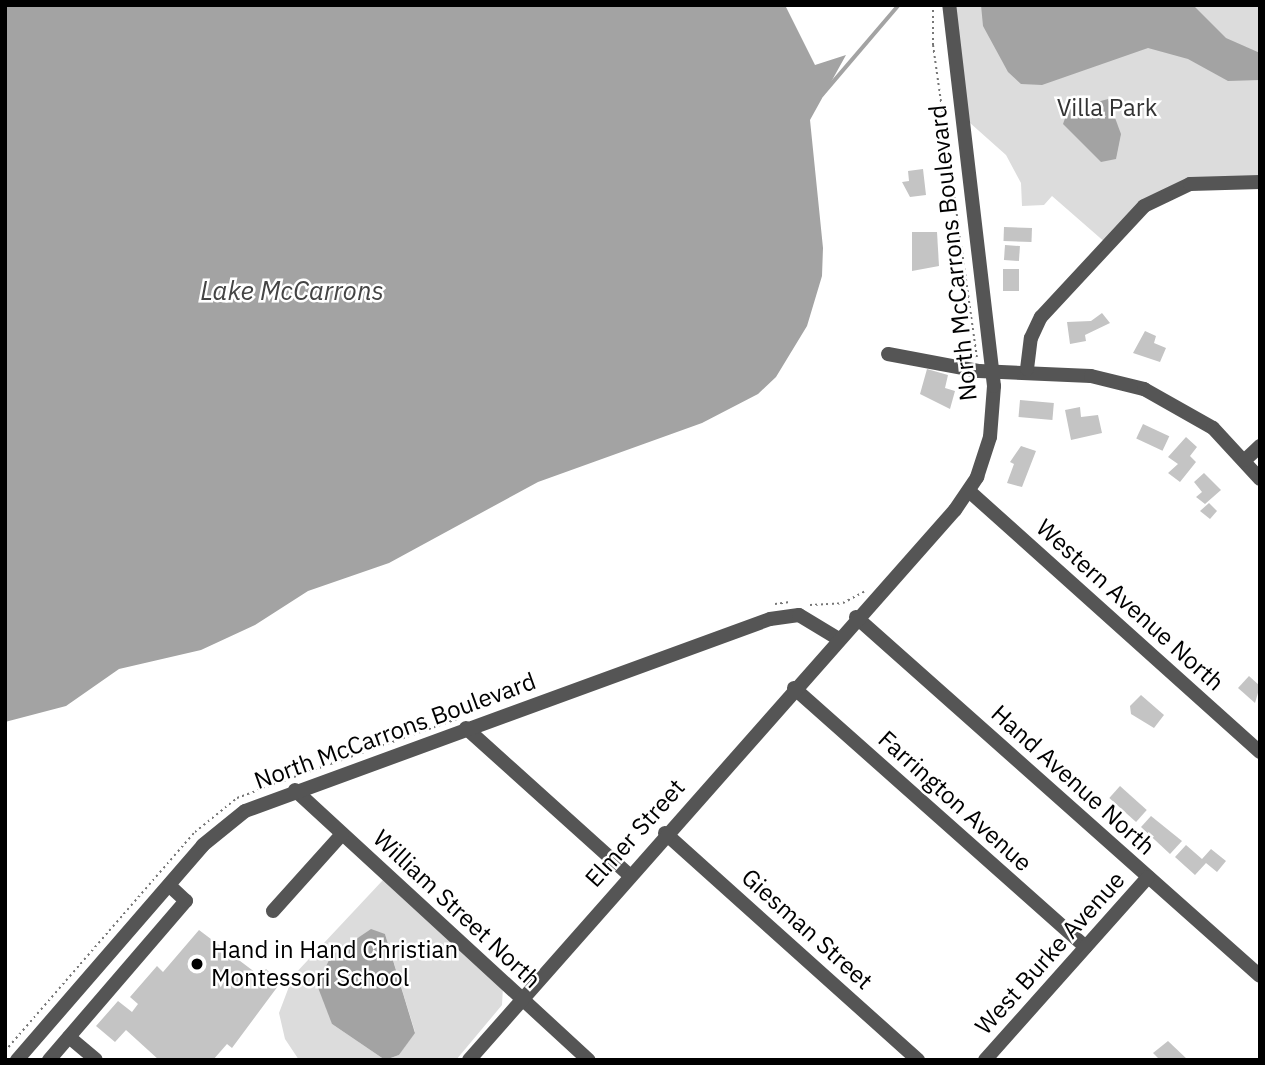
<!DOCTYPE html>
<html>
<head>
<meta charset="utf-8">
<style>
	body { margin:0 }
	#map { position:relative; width:1265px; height:1065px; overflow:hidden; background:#fff; font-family:"IBM Plex Sans",sans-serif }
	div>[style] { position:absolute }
	.green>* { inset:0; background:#dcdcdc }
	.water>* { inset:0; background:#a3a3a3 }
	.stream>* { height:3.5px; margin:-1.75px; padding:0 1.75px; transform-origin:1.75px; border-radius:1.75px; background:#a3a3a3 }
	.building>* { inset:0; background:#c4c4c4; transform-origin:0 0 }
	.path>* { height:2px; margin-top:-1px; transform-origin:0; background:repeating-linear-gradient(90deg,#777 0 2px,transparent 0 5.5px) }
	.minor>* { height:14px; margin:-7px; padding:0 7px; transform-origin:7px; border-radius:7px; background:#555 }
	.dots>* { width:19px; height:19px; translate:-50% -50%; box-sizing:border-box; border:4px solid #fff; border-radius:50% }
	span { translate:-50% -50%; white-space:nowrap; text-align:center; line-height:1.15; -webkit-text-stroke:5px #fff; paint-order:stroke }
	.park-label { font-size:24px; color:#333 }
	.street-label { font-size:24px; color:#000 }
	.poi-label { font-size:24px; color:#000 }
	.left { translate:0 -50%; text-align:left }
	.water-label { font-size:26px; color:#444; font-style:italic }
	.frame { position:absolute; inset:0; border:7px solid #000; pointer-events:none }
</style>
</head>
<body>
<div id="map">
	<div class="green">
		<i style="clip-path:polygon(949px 5px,1260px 5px,1260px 182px,1173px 189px,1107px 244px,1052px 196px,1044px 205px,1022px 206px,1021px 183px,1006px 155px,960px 114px)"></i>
		<i style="clip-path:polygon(383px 880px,503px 987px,502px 1005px,456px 1060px,385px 1060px,399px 1055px,415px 1032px,385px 934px,364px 935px,351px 941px,332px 1024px,385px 1060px,299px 1060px,285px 1039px,279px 1013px,293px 976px)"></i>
	</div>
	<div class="water">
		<i style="clip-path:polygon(5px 5px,785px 5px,815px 65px,846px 55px,810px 120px,823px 248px,822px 276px,807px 326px,776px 377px,758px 394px,702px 423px,538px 482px,389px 563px,308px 591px,255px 625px,201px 650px,119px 669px,66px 706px,5px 722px)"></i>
		<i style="clip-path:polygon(981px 5px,1193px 5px,1226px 38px,1260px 53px,1260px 80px,1228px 81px,1188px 59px,1148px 48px,1042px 85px,1021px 84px,1008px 72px,983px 26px)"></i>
		<i style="clip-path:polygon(1108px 99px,1121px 134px,1116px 159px,1101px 162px,1063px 124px,1068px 110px)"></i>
		<i style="clip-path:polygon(371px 929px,385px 934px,415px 1033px,399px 1055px,385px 1060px,332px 1024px,317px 985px,331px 956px)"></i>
	</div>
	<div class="stream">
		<i style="left:822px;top:95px;width:118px;rotate:-49.5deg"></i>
	</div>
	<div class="building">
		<i style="clip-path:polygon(923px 169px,926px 195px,910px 197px,902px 182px,909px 181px,908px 171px)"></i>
		<i style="left:1004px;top:227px;width:28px;height:14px;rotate:2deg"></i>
		<i style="clip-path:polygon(912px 232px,937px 232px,939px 266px,912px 271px)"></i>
		<i style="left:1005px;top:245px;width:15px;height:15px;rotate:4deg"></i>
		<i style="left:1003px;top:269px;width:16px;height:22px"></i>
		<i style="clip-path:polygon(1102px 313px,1110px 323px,1085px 335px,1086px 341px,1070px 344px,1067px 322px,1091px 321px)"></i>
		<i style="clip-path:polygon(1145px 331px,1156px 336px,1154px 343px,1166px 348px,1160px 362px,1133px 353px)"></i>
		<i style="clip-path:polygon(927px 369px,948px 375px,945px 388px,955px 391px,950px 409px,920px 394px)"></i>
		<i style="left:1020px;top:400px;width:34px;height:17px;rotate:5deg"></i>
		<i style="clip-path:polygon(1080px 407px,1081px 417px,1098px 415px,1102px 433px,1071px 440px,1065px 410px)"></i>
		<i style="left:1143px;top:424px;width:29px;height:16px;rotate:25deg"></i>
		<i style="clip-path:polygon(1186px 437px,1197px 447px,1190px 456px,1196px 462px,1180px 482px,1168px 473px,1178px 464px,1168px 457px)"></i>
		<i style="clip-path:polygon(1021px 446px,1036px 451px,1022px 487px,1007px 483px,1014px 464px,1010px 462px)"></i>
		<i style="clip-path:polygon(1204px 473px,1221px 490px,1205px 504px,1196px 497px,1202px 492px,1194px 482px)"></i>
		<i style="clip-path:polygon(1209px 503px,1217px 511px,1210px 519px,1200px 511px)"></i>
		<i style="clip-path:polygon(1249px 676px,1260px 686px,1255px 703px,1238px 688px)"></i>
		<i style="clip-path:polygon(1141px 695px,1164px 715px,1154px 728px,1131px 714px,1130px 706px)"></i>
		<i style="left:1120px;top:786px;width:36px;height:16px;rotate:42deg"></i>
		<i style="clip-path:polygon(1151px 816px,1182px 841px,1170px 854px,1141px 827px)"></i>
		<i style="clip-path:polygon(1186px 845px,1202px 859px,1211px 849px,1226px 861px,1217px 872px,1206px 863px,1195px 875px,1175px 857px)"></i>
		<i style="clip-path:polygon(199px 930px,260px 976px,266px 969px,281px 982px,232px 1048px,227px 1044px,213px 1060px,159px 1060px,126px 1030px,115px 1042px,96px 1026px,118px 1001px,132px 1012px,138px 1004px,130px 997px,157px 966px,163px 972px)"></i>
		<i style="clip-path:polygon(1168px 1041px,1188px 1060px,1160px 1060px,1153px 1053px)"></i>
	</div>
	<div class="path">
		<i style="left:933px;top:5px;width:40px;rotate:90deg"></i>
		<i style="left:933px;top:45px;width:316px;rotate:82deg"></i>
		<i style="left:775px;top:604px;width:15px;rotate:-8deg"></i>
		<i style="left:810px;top:605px;width:33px;rotate:-3deg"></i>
		<i style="left:843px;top:603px;width:24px;rotate:-28deg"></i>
		<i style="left:294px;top:777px;width:173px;rotate:-19.6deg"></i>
		<i style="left:5px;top:1051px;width:290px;rotate:-49.1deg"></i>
		<i style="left:195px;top:832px;width:54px;rotate:-39deg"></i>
		<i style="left:237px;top:798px;width:52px;rotate:-20.2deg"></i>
	</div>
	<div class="minor">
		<i style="left:888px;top:354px;width:93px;rotate:10.6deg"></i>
		<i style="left:979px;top:371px;width:112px;rotate:2.6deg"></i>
		<i style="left:1091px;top:376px;width:55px;rotate:13.8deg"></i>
		<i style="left:1144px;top:389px;width:79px;rotate:29.5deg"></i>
		<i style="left:1213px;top:428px;width:69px;rotate:47.3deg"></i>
		<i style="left:1027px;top:369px;width:31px;rotate:-83deg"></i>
		<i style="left:1031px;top:338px;width:23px;rotate:-65deg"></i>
		<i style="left:1041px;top:317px;width:151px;rotate:-47.1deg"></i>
		<i style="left:1144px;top:206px;width:51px;rotate:-25.6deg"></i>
		<i style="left:1190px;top:184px;width:70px;rotate:-1.6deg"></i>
		<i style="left:1245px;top:460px;width:21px;rotate:-43deg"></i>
		<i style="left:969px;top:491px;width:391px;rotate:41.9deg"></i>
		<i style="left:856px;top:617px;width:540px;rotate:41.62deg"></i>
		<i style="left:794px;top:688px;width:390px;rotate:41.6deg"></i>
		<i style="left:466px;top:728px;width:218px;rotate:42deg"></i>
		<i style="left:295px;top:790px;width:399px;rotate:42.6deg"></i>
		<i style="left:665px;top:833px;width:340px;rotate:41.9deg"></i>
		<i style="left:273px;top:911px;width:103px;rotate:-48.1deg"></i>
		<i style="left:69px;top:1037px;width:35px;rotate:40deg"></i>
		<i style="left:17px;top:1060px;width:284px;rotate:-49.1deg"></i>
		<i style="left:203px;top:845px;width:54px;rotate:-39deg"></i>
		<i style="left:245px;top:811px;width:559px;rotate:-20.09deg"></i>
		<i style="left:770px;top:619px;width:29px;rotate:-8deg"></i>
		<i style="left:799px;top:615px;width:44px;rotate:31.2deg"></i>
		<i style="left:49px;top:1060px;width:210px;rotate:-49.3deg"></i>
		<i style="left:186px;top:901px;width:23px;rotate:-137deg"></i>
		<i style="left:469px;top:1060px;width:734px;rotate:-48.54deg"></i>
		<i style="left:955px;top:510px;width:40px;rotate:-56deg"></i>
		<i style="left:977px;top:477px;width:42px;rotate:-72deg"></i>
		<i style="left:990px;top:437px;width:51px;rotate:-85.5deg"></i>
		<i style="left:994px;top:386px;width:384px;rotate:-96.7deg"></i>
		<i style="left:985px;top:1060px;width:245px;rotate:-48.3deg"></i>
	</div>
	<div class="dots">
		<i style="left:197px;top:964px;background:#000"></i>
	</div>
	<div class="park-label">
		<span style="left:1107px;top:108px">Villa Park</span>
	</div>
	<div class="street-label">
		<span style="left:953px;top:253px;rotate:-96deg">North McCarrons Boulevard</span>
		<span style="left:1130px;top:605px;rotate:42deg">Western Avenue North</span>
		<span style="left:395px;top:731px;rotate:-20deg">North McCarrons Boulevard</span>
		<span style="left:1073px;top:780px;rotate:42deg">Hand Avenue North</span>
		<span style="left:955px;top:801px;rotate:42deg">Farrington Avenue</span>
		<span style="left:635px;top:833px;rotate:-48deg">Elmer Street</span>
		<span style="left:457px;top:909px;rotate:43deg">William Street North</span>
		<span style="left:807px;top:929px;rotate:42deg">Giesman Street</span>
		<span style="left:1050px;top:953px;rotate:-48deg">West Burke Avenue</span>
	</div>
	<div class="poi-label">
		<span class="left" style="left:211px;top:964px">Hand in Hand Christian<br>Montessori School</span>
	</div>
	<div class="water-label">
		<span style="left:292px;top:291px">Lake McCarrons</span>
	</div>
	<div class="frame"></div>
</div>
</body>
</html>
